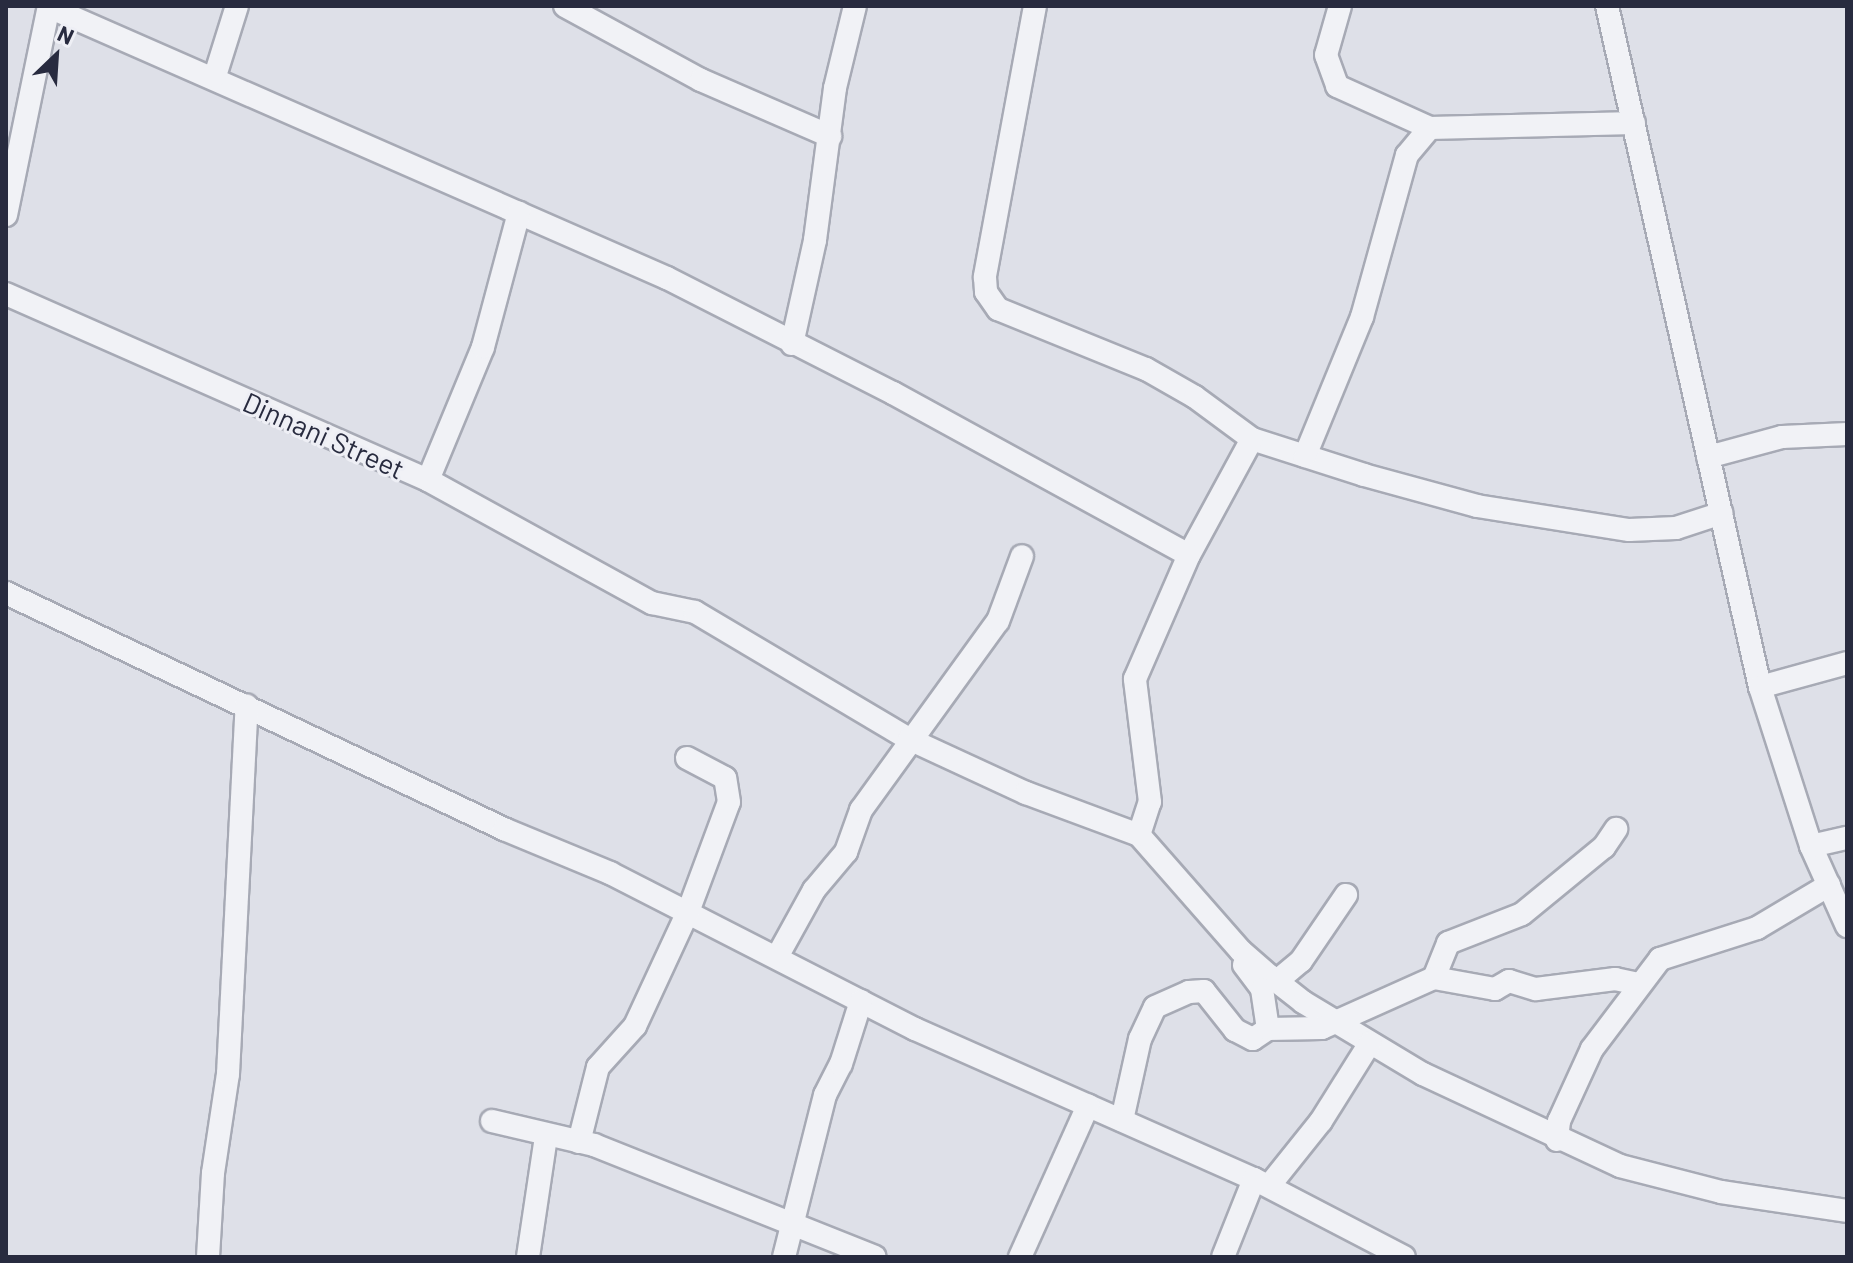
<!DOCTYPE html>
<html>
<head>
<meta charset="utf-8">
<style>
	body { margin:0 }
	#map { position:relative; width:1853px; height:1263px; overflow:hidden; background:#dee0e8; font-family:Barlow,sans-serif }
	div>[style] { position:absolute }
	.roads { filter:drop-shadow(2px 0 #a7aab5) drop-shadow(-2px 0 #a7aab5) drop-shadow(0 2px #a7aab5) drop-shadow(0 -2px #a7aab5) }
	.minor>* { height:22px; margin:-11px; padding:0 11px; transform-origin:11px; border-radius:11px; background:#f1f2f6 }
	span { translate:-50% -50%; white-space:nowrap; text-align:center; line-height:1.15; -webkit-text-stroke:6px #eeeff5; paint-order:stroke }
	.street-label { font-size:28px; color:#282b3f }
	.frame { position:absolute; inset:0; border:8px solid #282b3f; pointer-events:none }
	.north { position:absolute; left:16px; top:16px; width:80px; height:80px; -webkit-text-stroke:6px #eeeff5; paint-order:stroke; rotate:25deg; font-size:22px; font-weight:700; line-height:32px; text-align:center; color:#282b3f }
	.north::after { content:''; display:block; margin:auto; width:28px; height:36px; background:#282b3f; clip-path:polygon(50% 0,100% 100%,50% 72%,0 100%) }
</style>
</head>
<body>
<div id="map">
	<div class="roads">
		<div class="minor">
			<i style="left:565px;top:6px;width:155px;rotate:28.6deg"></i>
			<i style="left:701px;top:80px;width:141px;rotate:23.5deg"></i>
			<i style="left:1035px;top:6px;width:276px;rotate:100.5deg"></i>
			<i style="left:985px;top:277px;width:15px;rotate:86deg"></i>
			<i style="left:986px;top:292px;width:21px;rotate:55deg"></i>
			<i style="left:998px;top:309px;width:160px;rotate:22.1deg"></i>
			<i style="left:1146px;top:369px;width:56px;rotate:29.7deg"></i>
			<i style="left:1195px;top:397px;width:71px;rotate:36.4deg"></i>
			<i style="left:1252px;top:439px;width:118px;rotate:17.8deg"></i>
			<i style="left:1364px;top:475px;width:117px;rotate:15.3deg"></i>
			<i style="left:1477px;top:506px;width:154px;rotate:9deg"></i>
			<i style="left:1629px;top:530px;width:47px;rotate:-2.4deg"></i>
			<i style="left:1676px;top:528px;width:48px;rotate:-18.1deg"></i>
			<i style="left:1340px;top:6px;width:51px;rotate:105.9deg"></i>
			<i style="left:1326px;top:55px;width:33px;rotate:70deg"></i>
			<i style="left:1337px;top:86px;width:102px;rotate:24.3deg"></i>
			<i style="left:1430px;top:128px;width:204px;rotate:-1.4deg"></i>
			<i style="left:1607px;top:6px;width:698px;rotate:77.34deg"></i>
			<i style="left:1760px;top:687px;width:167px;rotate:72.2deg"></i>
			<i style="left:1811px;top:846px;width:88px;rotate:65.8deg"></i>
			<i style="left:49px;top:7px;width:675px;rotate:23.68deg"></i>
			<i style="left:667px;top:278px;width:254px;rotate:27deg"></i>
			<i style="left:893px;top:393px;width:337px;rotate:28.7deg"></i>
			<i style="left:1189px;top:555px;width:132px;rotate:-61.5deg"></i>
			<i style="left:215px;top:76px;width:73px;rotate:-72.6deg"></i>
			<i style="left:6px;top:215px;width:213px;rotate:-78.4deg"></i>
			<i style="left:6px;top:294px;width:461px;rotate:23.8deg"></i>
			<i style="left:428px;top:480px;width:144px;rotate:-67.5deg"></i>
			<i style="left:483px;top:347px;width:139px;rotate:-75deg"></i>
			<i style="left:792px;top:344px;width:107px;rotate:-77.5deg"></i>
			<i style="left:815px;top:240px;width:153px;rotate:-82.5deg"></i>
			<i style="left:835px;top:88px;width:84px;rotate:-76.3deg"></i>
			<i style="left:1305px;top:456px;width:150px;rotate:-67.7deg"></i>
			<i style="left:1362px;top:317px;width:168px;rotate:-74.5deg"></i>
			<i style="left:1407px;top:155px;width:35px;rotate:-50deg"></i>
			<i style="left:1708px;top:457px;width:77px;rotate:-15.1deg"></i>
			<i style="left:1782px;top:437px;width:65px;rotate:-2.6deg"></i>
			<i style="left:428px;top:480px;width:256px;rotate:28.8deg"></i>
			<i style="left:652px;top:603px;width:44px;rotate:11.8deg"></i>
			<i style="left:695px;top:612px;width:249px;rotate:30.7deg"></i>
			<i style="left:909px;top:739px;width:129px;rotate:24.8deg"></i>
			<i style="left:1026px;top:793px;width:121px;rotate:20.4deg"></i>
			<i style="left:1139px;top:835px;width:154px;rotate:48.7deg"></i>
			<i style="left:1241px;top:951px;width:38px;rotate:41deg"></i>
			<i style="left:1270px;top:976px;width:42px;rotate:38.2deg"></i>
			<i style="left:1303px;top:1002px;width:140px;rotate:31deg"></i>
			<i style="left:1423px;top:1074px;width:217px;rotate:25deg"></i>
			<i style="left:1620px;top:1166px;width:104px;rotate:14.4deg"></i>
			<i style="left:1721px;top:1192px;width:127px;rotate:8.6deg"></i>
			<i style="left:6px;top:593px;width:551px;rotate:25.36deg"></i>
			<i style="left:504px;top:829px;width:115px;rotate:22.5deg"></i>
			<i style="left:610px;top:873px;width:343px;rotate:27.1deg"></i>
			<i style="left:915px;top:1029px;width:371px;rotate:23.9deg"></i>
			<i style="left:1254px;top:1179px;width:169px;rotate:27.5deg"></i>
			<i style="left:1760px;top:687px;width:90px;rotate:-15.4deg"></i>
			<i style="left:1139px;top:835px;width:35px;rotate:-72deg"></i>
			<i style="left:1150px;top:802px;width:124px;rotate:-97deg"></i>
			<i style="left:1135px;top:679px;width:135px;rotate:-66.5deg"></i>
			<i style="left:1811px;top:846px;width:37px;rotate:-13deg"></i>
			<i style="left:777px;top:957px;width:77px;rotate:-61.1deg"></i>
			<i style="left:814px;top:890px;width:50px;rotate:-49.9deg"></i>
			<i style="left:846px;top:852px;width:45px;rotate:-70.3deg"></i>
			<i style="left:861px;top:810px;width:233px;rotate:-54.1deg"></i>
			<i style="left:998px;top:621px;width:69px;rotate:-69.7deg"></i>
			<i style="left:1244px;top:965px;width:30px;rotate:53deg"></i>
			<i style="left:1262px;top:989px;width:40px;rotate:81.5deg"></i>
			<i style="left:1434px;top:978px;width:38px;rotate:-68deg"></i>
			<i style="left:1448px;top:943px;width:79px;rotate:-21.4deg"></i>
			<i style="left:1522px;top:914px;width:106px;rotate:-39.3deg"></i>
			<i style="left:1604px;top:847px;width:22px;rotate:-56deg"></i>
			<i style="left:1277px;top:981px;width:31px;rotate:-40deg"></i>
			<i style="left:1301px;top:961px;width:80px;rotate:-55.7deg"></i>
			<i style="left:1122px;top:1120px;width:83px;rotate:-77.5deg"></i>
			<i style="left:1140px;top:1039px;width:35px;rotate:-65deg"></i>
			<i style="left:1155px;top:1007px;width:37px;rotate:-24deg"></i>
			<i style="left:1189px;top:992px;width:15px;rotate:-4deg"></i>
			<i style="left:1204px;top:991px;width:50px;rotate:51.5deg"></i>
			<i style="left:1235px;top:1030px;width:20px;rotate:27deg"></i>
			<i style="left:1253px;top:1039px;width:18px;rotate:-34deg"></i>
			<i style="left:1268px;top:1029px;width:54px;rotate:-1.1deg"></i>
			<i style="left:1322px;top:1028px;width:123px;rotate:-24.1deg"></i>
			<i style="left:1434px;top:978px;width:62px;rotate:10.2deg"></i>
			<i style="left:1495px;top:989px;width:16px;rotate:-30deg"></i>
			<i style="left:1509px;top:981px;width:28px;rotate:17deg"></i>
			<i style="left:1536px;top:989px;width:80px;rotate:-7.2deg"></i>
			<i style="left:1615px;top:979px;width:24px;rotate:12deg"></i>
			<i style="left:492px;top:1121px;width:105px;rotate:13.2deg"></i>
			<i style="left:594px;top:1145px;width:302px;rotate:21.7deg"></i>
			<i style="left:1557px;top:1140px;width:19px;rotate:-84deg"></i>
			<i style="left:1559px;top:1121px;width:79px;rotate:-65.4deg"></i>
			<i style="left:1592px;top:1049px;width:113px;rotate:-52.9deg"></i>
			<i style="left:1660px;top:959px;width:102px;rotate:-17.7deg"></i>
			<i style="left:1757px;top:928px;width:84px;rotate:-30.8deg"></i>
			<i style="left:579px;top:1142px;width:77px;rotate:-75.8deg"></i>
			<i style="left:598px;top:1067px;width:55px;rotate:-47.9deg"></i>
			<i style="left:635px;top:1026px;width:126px;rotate:-65.1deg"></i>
			<i style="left:688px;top:912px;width:117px;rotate:-69.6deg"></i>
			<i style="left:729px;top:802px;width:24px;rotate:-99deg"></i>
			<i style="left:725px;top:778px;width:43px;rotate:-152.2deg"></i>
			<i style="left:1269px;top:1186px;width:83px;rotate:-51.3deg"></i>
			<i style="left:1321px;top:1121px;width:92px;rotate:-57.9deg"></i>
			<i style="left:208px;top:1257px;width:84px;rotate:-86.6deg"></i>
			<i style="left:213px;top:1173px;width:100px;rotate:-81.4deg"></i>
			<i style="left:228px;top:1074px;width:369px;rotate:-87.1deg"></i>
			<i style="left:528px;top:1257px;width:122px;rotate:-81.5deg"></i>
			<i style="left:784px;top:1257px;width:167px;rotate:-75.8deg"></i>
			<i style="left:825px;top:1095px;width:35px;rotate:-63deg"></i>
			<i style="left:841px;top:1064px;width:66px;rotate:-72.4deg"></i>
			<i style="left:1020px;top:1257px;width:166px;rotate:-65.8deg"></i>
			<i style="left:1223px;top:1257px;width:84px;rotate:-68.3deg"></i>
		</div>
	</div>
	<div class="street-label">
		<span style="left:324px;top:435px;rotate:24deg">Dinnani Street</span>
	</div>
	<div class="frame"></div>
	<div class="north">N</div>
</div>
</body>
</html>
